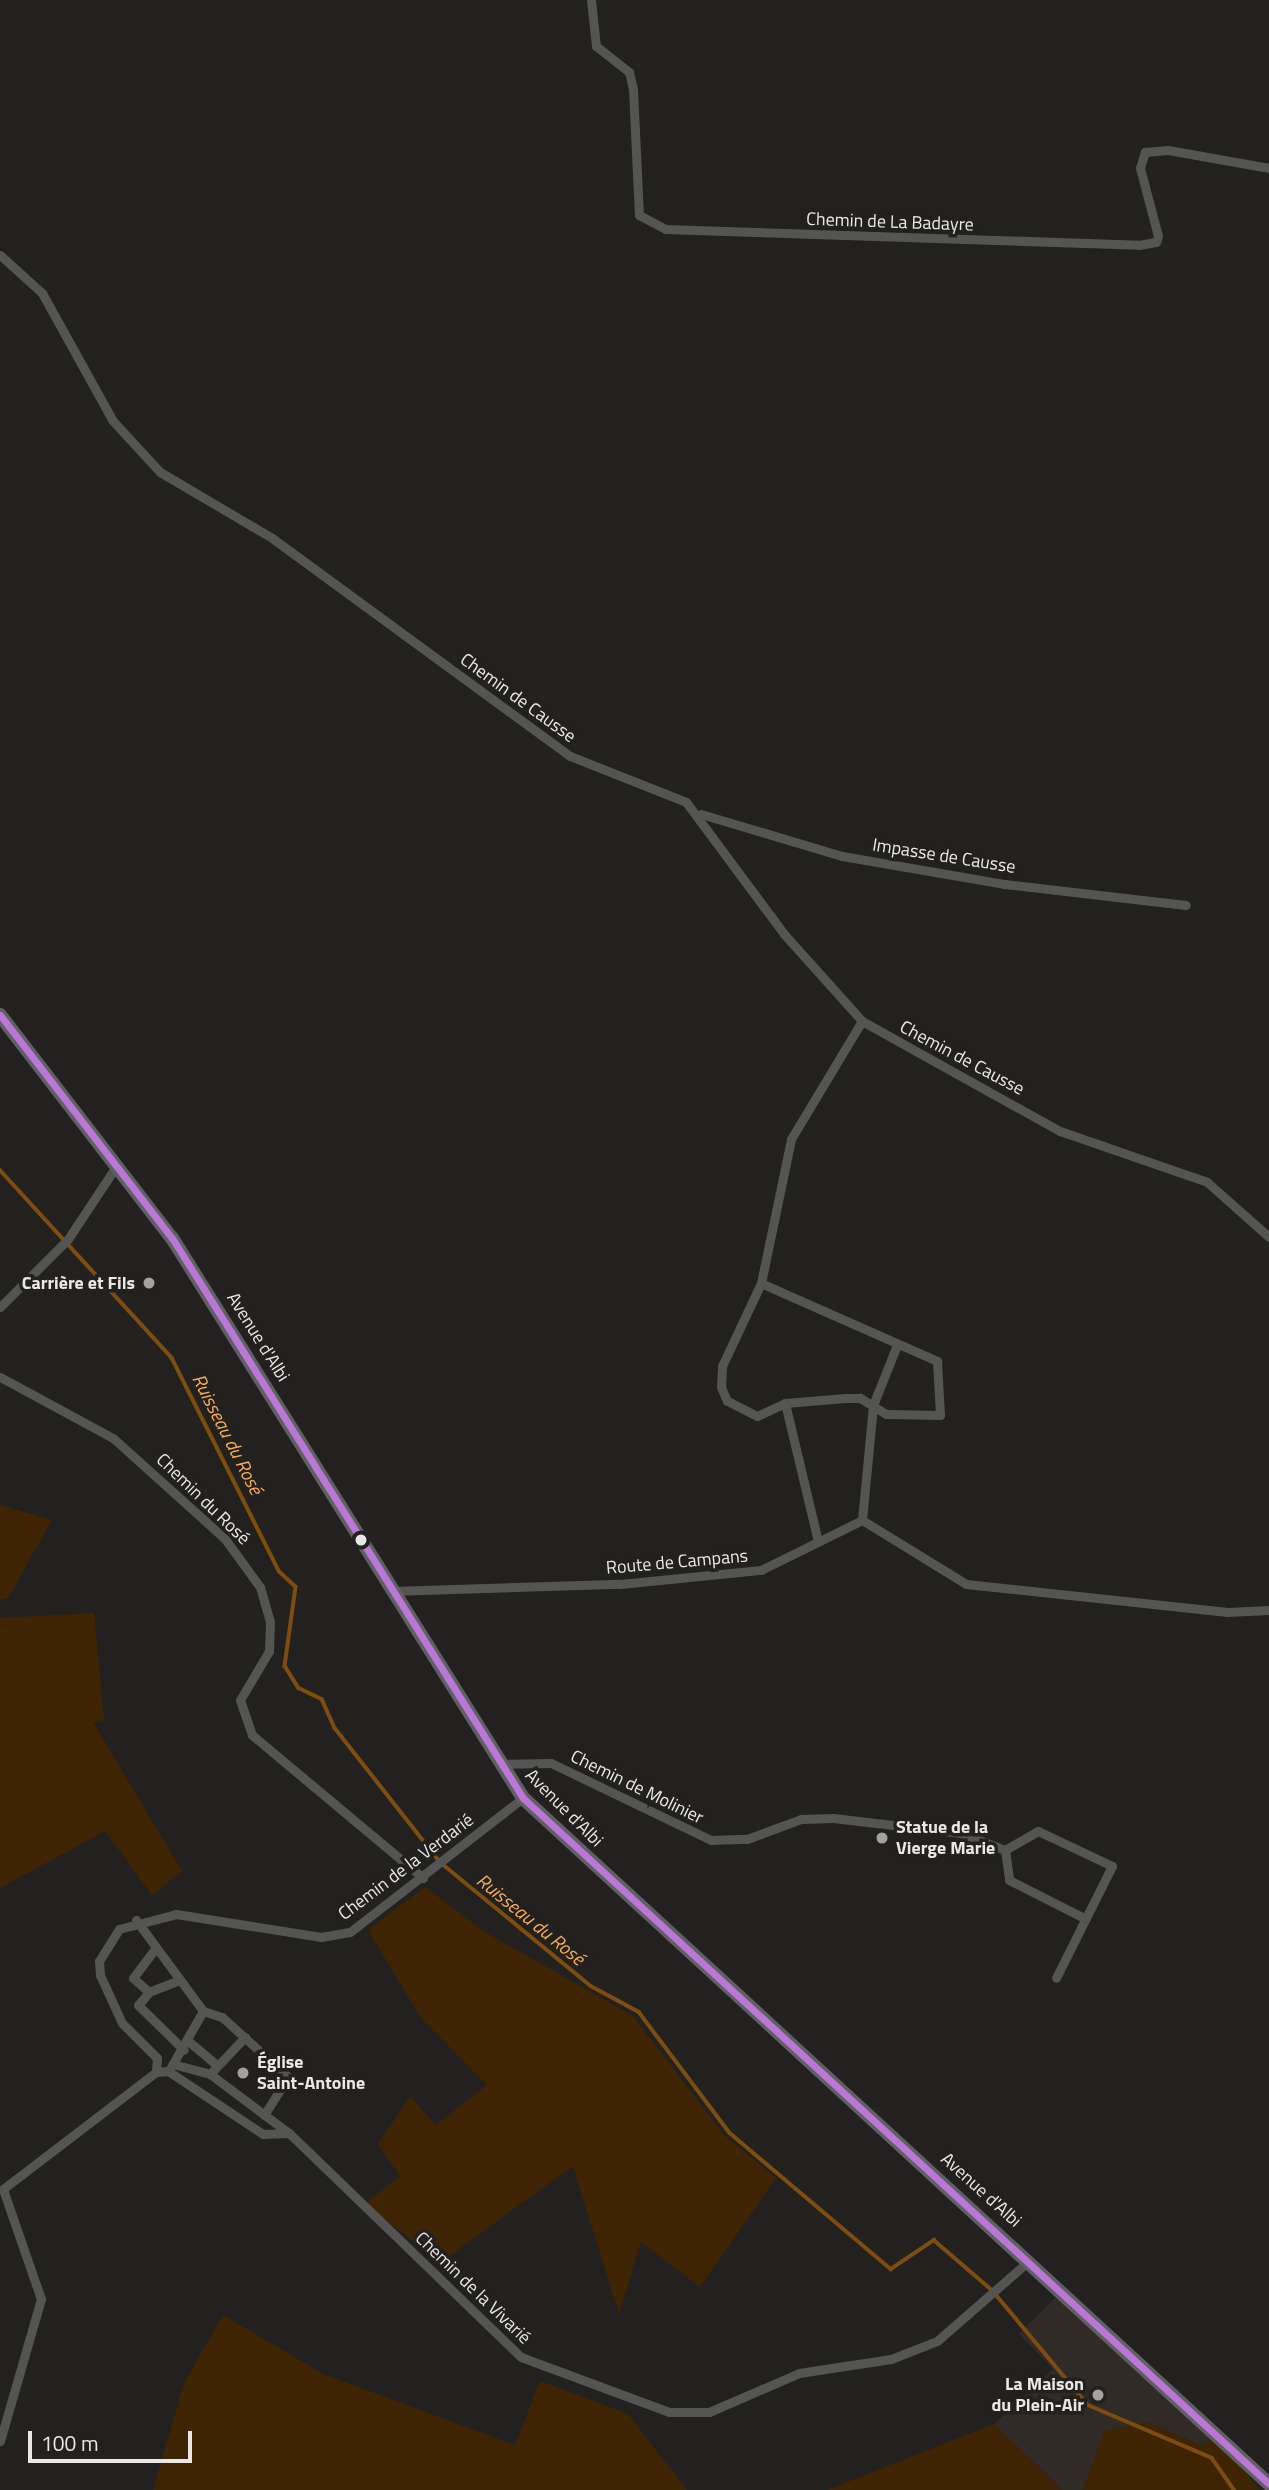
<!DOCTYPE html>
<html>
<head>
<meta charset="utf-8">
<style>
	body { margin:0 }
	#map { position:relative; width:1269px; height:2490px; overflow:hidden; background:#222120; font-family:"Titillium Web",sans-serif }
	div>[style] { position:absolute }
	.built>* { inset:0; background:#302b26 }
	.green>* { inset:0; background:#3f2404 }
	.stream>* { height:3.5px; margin:-1.75px; padding:0 1.75px; transform-origin:1.75px; border-radius:1.75px; background:#7d4d0f }
	.minor>* { height:9px; margin:-4.5px; padding:0 4.5px; transform-origin:4.5px; border-radius:4.5px; background:#545452 }
	.primary>* { height:14px; margin:-7px; padding:0 7px; transform-origin:7px; border-radius:7px; background:#5f5f64 }
	.bus-1>* { height:7px; margin:-3.5px; padding:0 3.5px; transform-origin:3.5px; border-radius:3.5px; background:#ba77d6 }
	.dots>* { width:19px; height:19px; translate:-50% -50%; box-sizing:border-box; border:4px solid #23211f; border-radius:50% }
	span { translate:-50% -50%; white-space:nowrap; text-align:center; line-height:1.15; -webkit-text-stroke:7px #23211f; paint-order:stroke }
	.street-label { font-size:18px; color:#e9e8e6 }
	.poi-label { font-size:18px; color:#e9e8e6; font-weight:700 }
	.right { translate:-100% -50%; text-align:right }
	.left { translate:0 -50%; text-align:left }
	.water-label { font-size:19px; color:#f9ac5a; font-style:italic }
	.scale { position:absolute; left:28px; top:2431px; width:164px; height:32px; box-sizing:border-box; border:4px solid #e9e8e6; border-top:0; padding-left:9px; font-size:21px; line-height:24px; white-space:nowrap; color:#e9e8e6; -webkit-text-stroke:5px #23211f; paint-order:stroke }
</style>
</head>
<body>
<div id="map">
	<div class="built">
		<i style="clip-path:polygon(1060px 2293px,1214px 2434px,1205px 2447px,1147px 2422px,1105px 2431px,1083px 2490px,1062px 2490px,994px 2424px,1053px 2369px,1019px 2334px)"></i>
	</div>
	<div class="green">
		<i style="clip-path:polygon(0 1505px,52px 1520px,8px 1598px,0 1600px)"></i>
		<i style="clip-path:polygon(94px 1613px,104px 1720px,93px 1722px,182px 1871px,152px 1895px,105px 1831px,0 1888px,0 1618px)"></i>
		<i style="clip-path:polygon(425px 1887px,485px 1932px,633px 2016px,724px 2135px,776px 2178px,700px 2287px,641px 2242px,619px 2314px,573px 2166px,441px 2262px,364px 2204px,400px 2176px,378px 2144px,410px 2097px,436px 2125px,487px 2085px,421px 2018px,368px 1930px)"></i>
		<i style="clip-path:polygon(223px 2315px,323px 2374px,515px 2445px,540px 2381px,628px 2414px,687px 2490px,153px 2490px,184px 2383px)"></i>
		<i style="clip-path:polygon(1147px 2422px,1204px 2447px,1214px 2434px,1260px 2490px,1083px 2490px,1104px 2431px)"></i>
		<i style="clip-path:polygon(994px 2424px,1062px 2490px,827px 2490px)"></i>
	</div>
	<div class="stream">
		<i style="left:0;top:1170px;width:255px;rotate:47.5deg"></i>
		<i style="left:172px;top:1358px;width:238px;rotate:63.3deg"></i>
		<i style="left:279px;top:1571px;width:23px;rotate:43deg"></i>
		<i style="left:296px;top:1587px;width:80px;rotate:97.9deg"></i>
		<i style="left:285px;top:1666px;width:26px;rotate:58deg"></i>
		<i style="left:299px;top:1688px;width:25px;rotate:26deg"></i>
		<i style="left:322px;top:1699px;width:32px;rotate:66deg"></i>
		<i style="left:335px;top:1728px;width:170px;rotate:51.9deg"></i>
		<i style="left:440px;top:1862px;width:195px;rotate:39.4deg"></i>
		<i style="left:591px;top:1986px;width:55px;rotate:28.4deg"></i>
		<i style="left:639px;top:2012px;width:151px;rotate:53.1deg"></i>
		<i style="left:730px;top:2133px;width:211px;rotate:40.2deg"></i>
		<i style="left:891px;top:2269px;width:52px;rotate:-34deg"></i>
		<i style="left:934px;top:2240px;width:78px;rotate:40.8deg"></i>
		<i style="left:993px;top:2291px;width:148px;rotate:50.2deg"></i>
		<i style="left:1088px;top:2405px;width:135px;rotate:23.1deg"></i>
		<i style="left:1212px;top:2458px;width:39px;rotate:55deg"></i>
	</div>
	<div class="minor">
		<i style="left:591px;top:0;width:46px;rotate:83.8deg"></i>
		<i style="left:596px;top:46px;width:42px;rotate:38.2deg"></i>
		<i style="left:629px;top:72px;width:17px;rotate:77deg"></i>
		<i style="left:633px;top:89px;width:126px;rotate:87.3deg"></i>
		<i style="left:639px;top:215px;width:30px;rotate:28deg"></i>
		<i style="left:665px;top:229px;width:474px;rotate:1.9deg"></i>
		<i style="left:1139px;top:245px;width:17px;rotate:-10deg"></i>
		<i style="left:1156px;top:242px;width:6px;rotate:-72deg"></i>
		<i style="left:1158px;top:236px;width:70px;rotate:-104.8deg"></i>
		<i style="left:1140px;top:168px;width:17px;rotate:-73deg"></i>
		<i style="left:1145px;top:152px;width:23px;rotate:-5deg"></i>
		<i style="left:1168px;top:150px;width:103px;rotate:10.1deg"></i>
		<i style="left:0;top:255px;width:57px;rotate:42.1deg"></i>
		<i style="left:42px;top:293px;width:146px;rotate:61deg"></i>
		<i style="left:113px;top:421px;width:69px;rotate:47.3deg"></i>
		<i style="left:160px;top:472px;width:130px;rotate:30.5deg"></i>
		<i style="left:272px;top:538px;width:369px;rotate:36.2deg"></i>
		<i style="left:570px;top:756px;width:125px;rotate:21.6deg"></i>
		<i style="left:686px;top:802px;width:164px;rotate:53.4deg"></i>
		<i style="left:784px;top:934px;width:117px;rotate:48.1deg"></i>
		<i style="left:862px;top:1021px;width:227px;rotate:29.1deg"></i>
		<i style="left:1060px;top:1131px;width:156px;rotate:19.1deg"></i>
		<i style="left:1207px;top:1182px;width:83px;rotate:41.6deg"></i>
		<i style="left:701px;top:814px;width:147px;rotate:16.6deg"></i>
		<i style="left:842px;top:856px;width:164px;rotate:9.8deg"></i>
		<i style="left:1004px;top:884px;width:183px;rotate:6.6deg"></i>
		<i style="left:761px;top:1283px;width:193px;rotate:23.9deg"></i>
		<i style="left:937px;top:1361px;width:54px;rotate:86.8deg"></i>
		<i style="left:940px;top:1415px;width:54px;rotate:-178.9deg"></i>
		<i style="left:886px;top:1414px;width:31px;rotate:-148deg"></i>
		<i style="left:860px;top:1398px;width:15px;rotate:180deg"></i>
		<i style="left:845px;top:1398px;width:60px;rotate:175.2deg"></i>
		<i style="left:785px;top:1403px;width:31px;rotate:155deg"></i>
		<i style="left:757px;top:1416px;width:34px;rotate:-153deg"></i>
		<i style="left:727px;top:1401px;width:15px;rotate:-113deg"></i>
		<i style="left:721px;top:1387px;width:21px;rotate:-87deg"></i>
		<i style="left:722px;top:1366px;width:92px;rotate:-64.8deg"></i>
		<i style="left:761px;top:1283px;width:147px;rotate:-78.2deg"></i>
		<i style="left:791px;top:1139px;width:138px;rotate:-59deg"></i>
		<i style="left:0;top:1307px;width:96px;rotate:-45deg"></i>
		<i style="left:68px;top:1239px;width:89px;rotate:-56.5deg"></i>
		<i style="left:0;top:1377px;width:128px;rotate:28.4deg"></i>
		<i style="left:113px;top:1438px;width:151px;rotate:42deg"></i>
		<i style="left:225px;top:1539px;width:59px;rotate:53.9deg"></i>
		<i style="left:260px;top:1587px;width:36px;rotate:74deg"></i>
		<i style="left:270px;top:1622px;width:29px;rotate:92deg"></i>
		<i style="left:269px;top:1651px;width:57px;rotate:120.6deg"></i>
		<i style="left:240px;top:1700px;width:37px;rotate:71deg"></i>
		<i style="left:252px;top:1735px;width:223px;rotate:39.9deg"></i>
		<i style="left:785px;top:1403px;width:142px;rotate:76.6deg"></i>
		<i style="left:862px;top:1520px;width:116px;rotate:-84.5deg"></i>
		<i style="left:873px;top:1405px;width:65px;rotate:-68.2deg"></i>
		<i style="left:391px;top:1591px;width:229px;rotate:-1.8deg"></i>
		<i style="left:620px;top:1584px;width:142px;rotate:-5.7deg"></i>
		<i style="left:761px;top:1570px;width:113px;rotate:-26.3deg"></i>
		<i style="left:862px;top:1520px;width:122px;rotate:31.6deg"></i>
		<i style="left:966px;top:1584px;width:263px;rotate:6.1deg"></i>
		<i style="left:1228px;top:1612px;width:41px;rotate:-2.8deg"></i>
		<i style="left:500px;top:1764px;width:51px;rotate:-1.1deg"></i>
		<i style="left:551px;top:1763px;width:178px;rotate:25.7deg"></i>
		<i style="left:711px;top:1840px;width:36px;rotate:-2deg"></i>
		<i style="left:747px;top:1839px;width:58px;rotate:-20.3deg"></i>
		<i style="left:801px;top:1819px;width:32px;rotate:-2deg"></i>
		<i style="left:833px;top:1818px;width:129px;rotate:6.7deg"></i>
		<i style="left:961px;top:1833px;width:47px;rotate:21.1deg"></i>
		<i style="left:1005px;top:1850px;width:38px;rotate:-30deg"></i>
		<i style="left:1038px;top:1831px;width:82px;rotate:25.3deg"></i>
		<i style="left:1112px;top:1866px;width:125px;rotate:116.6deg"></i>
		<i style="left:1005px;top:1850px;width:30px;rotate:82deg"></i>
		<i style="left:1009px;top:1880px;width:82px;rotate:26.9deg"></i>
		<i style="left:136px;top:1920px;width:113px;rotate:53.6deg"></i>
		<i style="left:203px;top:2011px;width:20px;rotate:18deg"></i>
		<i style="left:222px;top:2017px;width:89px;rotate:42.3deg"></i>
		<i style="left:288px;top:2077px;width:45px;rotate:122.3deg"></i>
		<i style="left:177px;top:1981px;width:30px;rotate:159deg"></i>
		<i style="left:149px;top:1992px;width:17px;rotate:130deg"></i>
		<i style="left:138px;top:2005px;width:64px;rotate:44.4deg"></i>
		<i style="left:149px;top:1992px;width:21px;rotate:-139deg"></i>
		<i style="left:133px;top:1978px;width:36px;rotate:-53deg"></i>
		<i style="left:187px;top:2040px;width:40px;rotate:40deg"></i>
		<i style="left:173px;top:2064px;width:38px;rotate:15deg"></i>
		<i style="left:210px;top:2074px;width:99px;rotate:36.8deg"></i>
		<i style="left:171px;top:2067px;width:64px;rotate:-60.3deg"></i>
		<i style="left:156px;top:2072px;width:12px;rotate:-5deg"></i>
		<i style="left:168px;top:2071px;width:114px;rotate:33.6deg"></i>
		<i style="left:263px;top:2134px;width:26px;rotate:-2deg"></i>
		<i style="left:289px;top:2133px;width:322px;rotate:44deg"></i>
		<i style="left:521px;top:2357px;width:158px;rotate:20.4deg"></i>
		<i style="left:669px;top:2412px;width:40px"></i>
		<i style="left:709px;top:2412px;width:98px;rotate:-23.4deg"></i>
		<i style="left:799px;top:2373px;width:93px;rotate:-8.7deg"></i>
		<i style="left:891px;top:2359px;width:49px;rotate:-21.4deg"></i>
		<i style="left:937px;top:2341px;width:123px;rotate:-41.1deg"></i>
		<i style="left:210px;top:2074px;width:51px;rotate:-46.6deg"></i>
		<i style="left:3px;top:2189px;width:193px;rotate:-37.4deg"></i>
		<i style="left:156px;top:2072px;width:14px;rotate:-86deg"></i>
		<i style="left:157px;top:2058px;width:49px;rotate:-135deg"></i>
		<i style="left:122px;top:2023px;width:53px;rotate:-114.6deg"></i>
		<i style="left:100px;top:1975px;width:14px;rotate:-94deg"></i>
		<i style="left:99px;top:1961px;width:38px;rotate:-58deg"></i>
		<i style="left:119px;top:1929px;width:59px;rotate:-14.7deg"></i>
		<i style="left:176px;top:1914px;width:147px;rotate:9deg"></i>
		<i style="left:321px;top:1937px;width:29px;rotate:-10deg"></i>
		<i style="left:350px;top:1932px;width:219px;rotate:-37.8deg"></i>
		<i style="left:0;top:2441px;width:148px;rotate:-73.9deg"></i>
		<i style="left:41px;top:2299px;width:116px;rotate:-109.1deg"></i>
	</div>
	<div class="primary">
		<i style="left:0;top:1015px;width:282px;rotate:52.4deg"></i>
		<i style="left:172px;top:1238px;width:661px;rotate:57.92deg"></i>
		<i style="left:523px;top:1798px;width:1013px;rotate:42.6deg"></i>
	</div>
	<div class="bus-1">
		<i style="left:0;top:1015px;width:282px;rotate:52.4deg"></i>
		<i style="left:172px;top:1238px;width:661px;rotate:57.92deg"></i>
		<i style="left:523px;top:1798px;width:1013px;rotate:42.6deg"></i>
	</div>
	<div class="dots">
		<i style="left:149px;top:1283px;background:#a3a2a1"></i>
		<i style="left:361px;top:1540px;background:#e9e8e6"></i>
		<i style="left:882px;top:1838px;background:#a3a2a1"></i>
		<i style="left:243px;top:2073px;background:#a3a2a1"></i>
		<i style="left:1098px;top:2395px;background:#a3a2a1"></i>
	</div>
	<div class="street-label">
		<span style="left:890px;top:222px;rotate:2deg">Chemin de La Badayre</span>
		<span style="left:518px;top:698px;rotate:36deg">Chemin de Causse</span>
		<span style="left:944px;top:856px;rotate:9deg">Impasse de Causse</span>
		<span style="left:962px;top:1058px;rotate:28deg">Chemin de Causse</span>
		<span style="left:258px;top:1337px;rotate:58deg">Avenue d'Albi</span>
		<span style="left:203px;top:1499px;rotate:44deg">Chemin du Rosé</span>
		<span style="left:677px;top:1562px;rotate:-5deg">Route de Campans</span>
		<span style="left:637px;top:1787px;rotate:26deg">Chemin de Molinier</span>
		<span style="left:564px;top:1808px;rotate:45deg">Avenue d'Albi</span>
		<span style="left:406px;top:1867px;rotate:-37deg">Chemin de la Verdarié</span>
		<span style="left:981px;top:2190px;rotate:42deg">Avenue d'Albi</span>
		<span style="left:473px;top:2288px;rotate:44deg">Chemin de la Vivarié</span>
	</div>
	<div class="poi-label">
		<span class="right" style="left:135px;top:1283px">Carrière et Fils</span>
		<span class="left" style="left:896px;top:1838px">Statue de la<br>Vierge Marie</span>
		<span class="left" style="left:257px;top:2073px">Église<br>Saint-Antoine</span>
		<span class="right" style="left:1084px;top:2395px">La Maison<br>du Plein-Air</span>
	</div>
	<div class="water-label">
		<span style="left:228px;top:1434px;rotate:63deg">Ruisseau du Rosé</span>
		<span style="left:531px;top:1919px;rotate:39deg">Ruisseau du Rosé</span>
	</div>
	<div class="scale">100 m</div>
</div>
</body>
</html>
